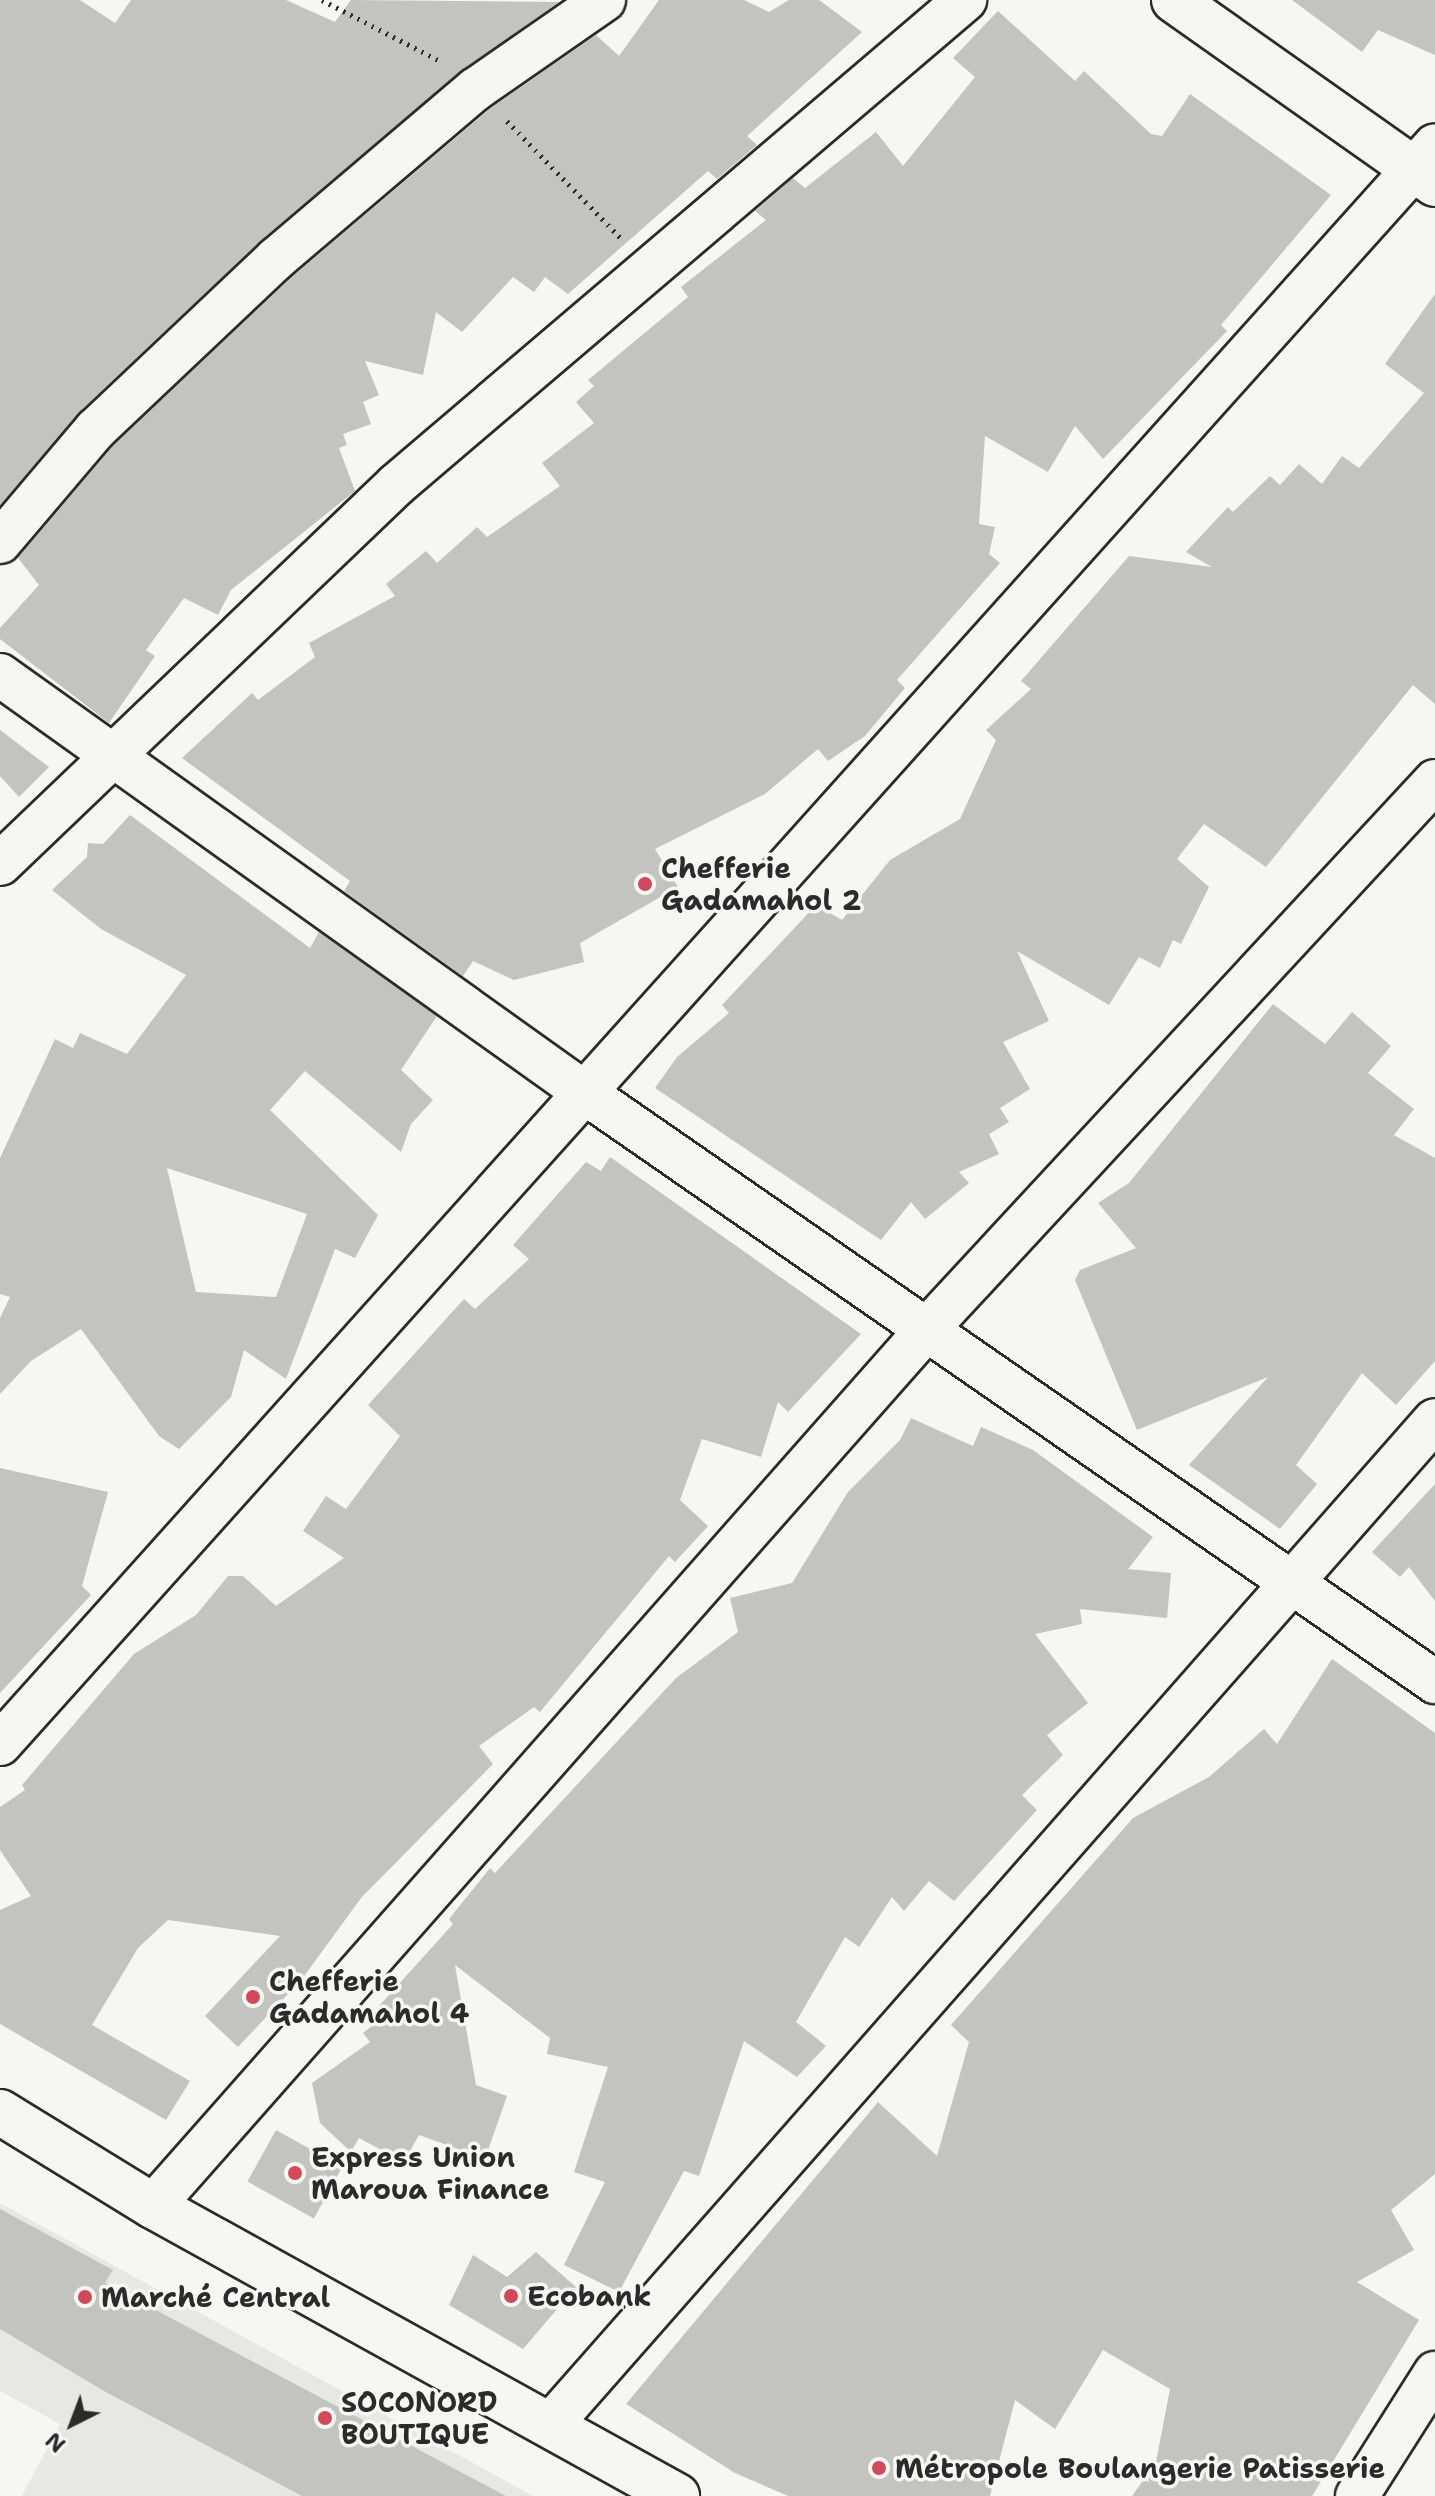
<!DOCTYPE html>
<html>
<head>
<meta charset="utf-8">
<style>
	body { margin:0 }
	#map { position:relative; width:1435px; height:2496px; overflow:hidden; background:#f6f6f2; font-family:"Shantell Sans",sans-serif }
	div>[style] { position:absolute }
	.built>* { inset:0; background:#e7e7e3 }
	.building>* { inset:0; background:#c3c3c0; transform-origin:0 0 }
	.path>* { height:5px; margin-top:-2.5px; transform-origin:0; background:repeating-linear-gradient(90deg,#2b2b2b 0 2px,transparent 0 8px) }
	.roads { filter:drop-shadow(2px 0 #2b2b2b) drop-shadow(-2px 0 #2b2b2b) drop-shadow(0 2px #2b2b2b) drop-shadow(0 -2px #2b2b2b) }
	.street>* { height:42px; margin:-21px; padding:0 21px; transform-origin:21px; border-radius:21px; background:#f6f6f2 }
	.secondary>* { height:44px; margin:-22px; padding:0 22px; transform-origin:22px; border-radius:22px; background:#f6f6f2 }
	.primary>* { height:44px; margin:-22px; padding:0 22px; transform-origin:22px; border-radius:22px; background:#f6f6f2 }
	.dots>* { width:22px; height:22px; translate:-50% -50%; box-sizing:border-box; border:4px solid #f6f6f2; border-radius:50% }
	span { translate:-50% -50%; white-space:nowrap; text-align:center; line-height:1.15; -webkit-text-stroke:7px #f6f6f2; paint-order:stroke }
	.poi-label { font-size:28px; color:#2b2b2b; font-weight:700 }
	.left { translate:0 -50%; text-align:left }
	.north { position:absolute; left:32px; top:2384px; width:80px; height:80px; -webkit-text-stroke:6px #f6f6f2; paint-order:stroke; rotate:222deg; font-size:22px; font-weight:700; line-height:32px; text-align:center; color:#2b2b2b }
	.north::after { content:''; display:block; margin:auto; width:28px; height:36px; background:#2b2b2b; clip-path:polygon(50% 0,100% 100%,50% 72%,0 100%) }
</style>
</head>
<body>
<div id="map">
	<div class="built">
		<i style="clip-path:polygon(0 2203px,533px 2496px,22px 2496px,60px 2424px,0 2391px)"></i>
	</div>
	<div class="building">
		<i style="clip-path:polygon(0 0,80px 0,115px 23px,131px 0,286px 0,335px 22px,351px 0,559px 2px,461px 71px,260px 241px,79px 412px,0 505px)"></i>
		<i style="clip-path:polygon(659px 0,744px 0,769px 12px,789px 0,819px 0,862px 32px,747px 136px,757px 145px,717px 179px,708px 171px,568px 294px,545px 277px,534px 292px,513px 277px,462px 332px,436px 312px,423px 375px,365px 361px,379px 395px,363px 402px,371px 424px,343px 434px,347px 445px,339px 448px,355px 491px,231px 590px,218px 615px,184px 598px,146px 650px,155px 656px,109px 723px,0 639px,0 628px,39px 585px,18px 558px,113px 446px,292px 277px,491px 108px,596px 35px,619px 56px)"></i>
		<i style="clip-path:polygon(1292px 0,1435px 0,1435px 55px,1378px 30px,1362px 52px)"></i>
		<i style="clip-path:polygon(998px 11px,1075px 81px,1084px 71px,1151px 134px,1162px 136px,1190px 94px,1331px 195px,1221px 325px,1227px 331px,1103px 459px,1075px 426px,1048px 472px,985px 436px,979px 524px,995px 527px,989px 554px,1000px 563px,897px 680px,905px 688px,865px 736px,828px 761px,818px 749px,765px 794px,655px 849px,678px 887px,580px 943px,584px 962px,514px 980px,473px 961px,463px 976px,344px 891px,350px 881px,182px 758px,252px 693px,258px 700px,315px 657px,309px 643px,395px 596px,386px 584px,426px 551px,437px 563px,477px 527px,487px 537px,560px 486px,542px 463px,594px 423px,576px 402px,594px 386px,588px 380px,688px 297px,681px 287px,766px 220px,755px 211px,793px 178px,805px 188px,876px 132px,903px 166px,975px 77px,953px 58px)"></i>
		<i style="clip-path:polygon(1435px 294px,1435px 704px,1413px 685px,1266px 867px,1204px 824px,1177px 859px,1209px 887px,1181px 944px,1173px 940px,1160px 968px,1139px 957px,1109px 1005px,1017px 951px,1049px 1021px,1003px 1042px,1030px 1089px,1000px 1108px,1009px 1122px,989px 1134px,999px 1154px,959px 1172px,969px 1183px,925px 1219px,911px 1202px,881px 1240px,655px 1088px,677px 1057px,729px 1013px,722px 1005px,816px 905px,842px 920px,890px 860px,960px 819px,996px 740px,986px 730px,1031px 689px,1021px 681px,1129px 556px,1212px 567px,1186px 552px,1228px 507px,1233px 512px,1270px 476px,1280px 485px,1299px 464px,1322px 484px,1342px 456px,1359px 468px,1424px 393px,1385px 364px)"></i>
		<i style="clip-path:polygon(0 730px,49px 767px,19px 797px,0 776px)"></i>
		<i style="clip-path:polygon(evenodd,130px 815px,310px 948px,319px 932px,437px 1016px,401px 1070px,433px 1100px,411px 1124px,401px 1152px,305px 1071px,270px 1110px,378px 1215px,355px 1258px,335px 1249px,286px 1379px,244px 1350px,231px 1397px,179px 1449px,159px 1436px,81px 1329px,31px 1361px,0 1394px,0 1318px,10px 1297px,0 1294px,0 1158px,55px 1039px,73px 1048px,80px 1033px,127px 1054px,186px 975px,101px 929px,52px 890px,87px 857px,88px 843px,103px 844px,130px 815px,167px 1168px,307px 1214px,276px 1297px,196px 1292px,167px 1168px)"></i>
		<i style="clip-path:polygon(1273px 1004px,1325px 1044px,1352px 1012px,1391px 1046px,1368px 1073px,1414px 1109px,1394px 1135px,1435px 1158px,1435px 1361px,1396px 1405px,1362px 1373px,1296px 1465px,1317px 1484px,1280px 1529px,1189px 1465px,1268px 1377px,1137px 1430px,1075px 1280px,1080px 1270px,1136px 1248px,1098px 1203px,1129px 1183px)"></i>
		<i style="clip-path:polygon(610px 1157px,861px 1334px,788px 1412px,778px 1402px,761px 1457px,702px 1439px,680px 1500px,708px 1526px,675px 1562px,669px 1556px,540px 1712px,534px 1707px,479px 1746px,493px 1764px,361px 1898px,302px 1979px,238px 2047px,205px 2016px,280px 1936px,168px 1920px,138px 1948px,92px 2025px,190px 2081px,166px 2120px,0 2024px,0 1910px,31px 1896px,0 1850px,0 1807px,25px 1790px,22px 1785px,134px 1654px,196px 1615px,228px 1576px,243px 1576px,276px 1606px,344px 1558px,303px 1531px,326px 1496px,346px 1509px,400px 1436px,368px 1405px,464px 1299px,475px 1309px,529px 1259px,513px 1245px,586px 1162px,601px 1171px)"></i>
		<i style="clip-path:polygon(911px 1418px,973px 1446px,981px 1427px,1033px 1450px,1153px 1537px,1128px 1569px,1171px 1573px,1167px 1618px,1080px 1609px,1082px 1624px,1035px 1634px,1088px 1703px,1047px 1735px,1063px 1755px,1022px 1795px,1037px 1810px,954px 1901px,929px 1881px,904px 1911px,892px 1897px,859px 1947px,845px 1937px,796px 2022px,826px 2046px,797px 2077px,744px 2041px,699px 2176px,684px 2171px,619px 2292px,564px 2265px,605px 2182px,574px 2172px,608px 2067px,547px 2054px,550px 2038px,455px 1965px,476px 2085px,507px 2096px,485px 2159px,419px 2135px,404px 2162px,359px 2138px,351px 2152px,320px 2123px,312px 2083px,370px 2042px,363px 2033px,387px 2014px,379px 2006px,453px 1924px,449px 1919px,490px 1868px,495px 1873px,676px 1678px,738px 1632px,730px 1598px,792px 1583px,848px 1492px,900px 1440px)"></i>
		<i style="clip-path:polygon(0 1468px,108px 1492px,82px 1586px,91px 1595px,0 1693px)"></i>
		<i style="clip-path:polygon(1435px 1484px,1435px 1601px,1409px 1567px,1400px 1577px,1372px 1552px)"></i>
		<i style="clip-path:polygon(1332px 1659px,1435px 1733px,1435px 2174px,1391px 2210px,1414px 2250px,1357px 2282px,1419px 2320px,1312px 2496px,1132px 2496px,1156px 2462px,1170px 2389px,1103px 2350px,1055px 2429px,1015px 2400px,990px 2496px,788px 2496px,735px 2473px,626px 2404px,878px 2102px,937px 2156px,969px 2042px,951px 2025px,1133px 1818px,1209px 1777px,1264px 1729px,1277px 1744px)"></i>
		<i style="left:276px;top:2130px;width:76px;height:59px;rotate:29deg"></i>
		<i style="clip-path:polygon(0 2209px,113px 2270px,105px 2283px,506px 2496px,302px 2496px,104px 2391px,0 2329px)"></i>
		<i style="clip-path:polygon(536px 2252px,576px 2287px,523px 2349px,449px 2305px,473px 2255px,507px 2277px)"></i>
	</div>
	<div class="path">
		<i style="left:322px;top:0;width:133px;rotate:27.3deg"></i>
		<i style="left:507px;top:121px;width:162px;rotate:45.8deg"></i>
	</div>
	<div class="roads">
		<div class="street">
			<i style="left:0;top:542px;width:148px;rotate:-49.7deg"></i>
			<i style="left:96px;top:429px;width:248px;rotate:-43.4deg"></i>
			<i style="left:276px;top:259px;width:262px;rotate:-40.4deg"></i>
			<i style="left:476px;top:89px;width:156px;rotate:-34.8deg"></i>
			<i style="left:0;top:675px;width:723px;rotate:35.54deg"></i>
			<i style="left:588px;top:1095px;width:1031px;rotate:34.72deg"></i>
			<i style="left:0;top:864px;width:548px;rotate:-43.74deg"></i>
			<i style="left:396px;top:485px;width:748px;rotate:-40.44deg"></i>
			<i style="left:0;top:1744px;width:2148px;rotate:-48.09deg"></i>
			<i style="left:153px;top:2206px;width:1171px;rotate:-48.57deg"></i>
			<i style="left:928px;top:1328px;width:746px;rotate:-47.17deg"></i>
			<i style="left:552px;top:2423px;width:1336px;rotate:-48.64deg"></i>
			<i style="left:1357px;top:2496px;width:146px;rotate:-57.6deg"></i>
		</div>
		<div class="secondary">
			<i style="left:1174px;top:0;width:319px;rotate:35.2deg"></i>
		</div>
		<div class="primary">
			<i style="left:0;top:2112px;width:180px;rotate:31.6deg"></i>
			<i style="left:153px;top:2206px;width:599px;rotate:28.96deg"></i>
		</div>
	</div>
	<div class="dots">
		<i style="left:645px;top:884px;background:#d1495b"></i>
		<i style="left:253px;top:1997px;background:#d1495b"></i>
		<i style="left:295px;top:2173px;background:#d1495b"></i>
		<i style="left:511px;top:2296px;background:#d1495b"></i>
		<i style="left:85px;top:2297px;background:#d1495b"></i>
		<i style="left:325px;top:2418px;background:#d1495b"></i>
		<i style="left:879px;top:2468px;background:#d1495b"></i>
	</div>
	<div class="poi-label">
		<span class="left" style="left:661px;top:884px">Chefferie<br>Gadamahol 2</span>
		<span class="left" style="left:269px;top:1997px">Chefferie<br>Gadamahol 4</span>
		<span class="left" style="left:311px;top:2173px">Express Union<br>Maroua Finance</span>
		<span class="left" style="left:527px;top:2296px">Ecobank</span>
		<span class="left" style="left:101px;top:2297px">Marché Central</span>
		<span class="left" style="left:341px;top:2418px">SOCONORD<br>BOUTIQUE</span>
		<span class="left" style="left:895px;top:2468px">Métropole Boulangerie Patisserie</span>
	</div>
	<div class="north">N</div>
</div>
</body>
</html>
